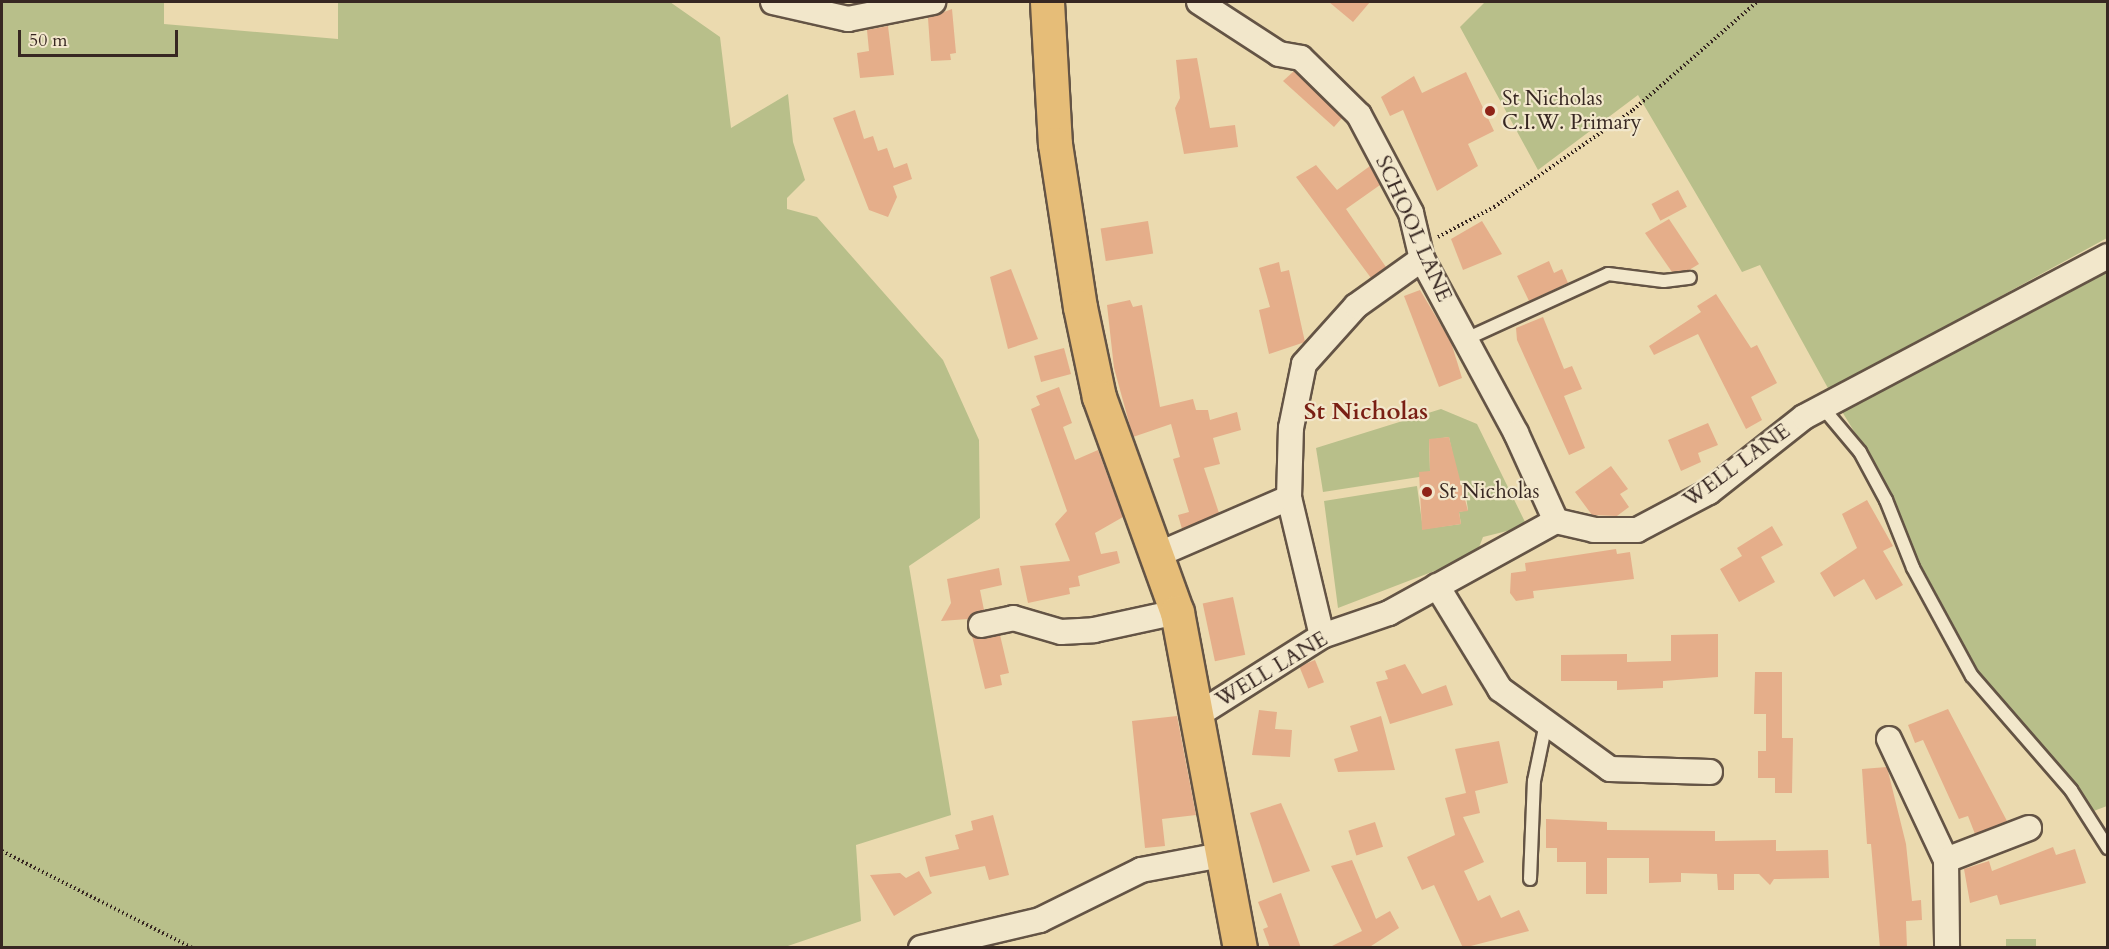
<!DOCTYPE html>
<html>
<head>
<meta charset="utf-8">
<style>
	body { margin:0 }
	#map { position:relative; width:2109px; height:949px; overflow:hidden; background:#ebdaaf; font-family:Cardo,serif }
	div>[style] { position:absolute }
	.green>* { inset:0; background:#b8bf8a; transform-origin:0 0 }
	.building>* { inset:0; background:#e5ae8a; transform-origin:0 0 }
	.path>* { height:4px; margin-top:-2px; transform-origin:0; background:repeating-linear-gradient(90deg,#372722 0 1.5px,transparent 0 4.5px) }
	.roads { filter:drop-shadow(2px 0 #645445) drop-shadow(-2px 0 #645445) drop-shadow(0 2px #645445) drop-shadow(0 -2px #645445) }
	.service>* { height:12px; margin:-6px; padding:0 6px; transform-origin:6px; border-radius:6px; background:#f2e7cb }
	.minor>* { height:24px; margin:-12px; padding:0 12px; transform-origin:12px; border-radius:12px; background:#f2e7cb }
	.primary>* { height:33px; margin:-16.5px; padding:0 16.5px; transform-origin:16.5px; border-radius:16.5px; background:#e6bd78 }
	.dots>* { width:16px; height:16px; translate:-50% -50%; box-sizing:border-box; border:3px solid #f2e7cb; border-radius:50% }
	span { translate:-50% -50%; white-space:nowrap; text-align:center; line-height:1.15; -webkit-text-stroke:4.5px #f2e7cb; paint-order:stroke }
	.poi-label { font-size:21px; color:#372722 }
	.left { translate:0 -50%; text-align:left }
	.street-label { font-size:21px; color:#372722 }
	.quarter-label { font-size:24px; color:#7a1f14; font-weight:700 }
	.frame { position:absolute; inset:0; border:3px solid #372722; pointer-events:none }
	.scale { position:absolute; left:18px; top:30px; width:160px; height:27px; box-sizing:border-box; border:3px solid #372722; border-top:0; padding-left:8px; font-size:18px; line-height:21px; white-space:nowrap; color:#372722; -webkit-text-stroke:4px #f2e7cb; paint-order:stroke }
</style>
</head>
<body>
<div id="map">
	<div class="green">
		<i style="clip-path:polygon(2px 2px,164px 2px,164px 24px,338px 39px,338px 2px,670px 2px,720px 37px,731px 128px,788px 94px,793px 142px,805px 180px,787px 198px,787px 209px,817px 217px,943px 360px,979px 440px,980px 518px,909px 566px,951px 815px,856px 845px,861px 921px,782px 948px,2px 947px)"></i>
		<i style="clip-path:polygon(1485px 2px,2107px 2px,2107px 238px,1829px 390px,1760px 265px,1742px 272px,1638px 95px,1538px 170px,1460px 27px)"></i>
		<i style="clip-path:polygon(2107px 265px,2107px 806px,2091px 812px,1977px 669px,1925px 579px,1893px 495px,1841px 410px)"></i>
		<i style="clip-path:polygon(1441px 409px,1477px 424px,1527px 526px,1483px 537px,1476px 555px,1338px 608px,1324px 501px,1417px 486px,1423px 529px,1461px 524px,1459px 512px,1468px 510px,1465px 489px,1460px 490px,1449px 437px,1429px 440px,1430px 471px,1419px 477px,1323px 492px,1316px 448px)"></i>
		<i style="left:2006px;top:939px;width:30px;height:8px"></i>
	</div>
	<div class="building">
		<i style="clip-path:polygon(1329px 2px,1370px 2px,1353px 22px)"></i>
		<i style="clip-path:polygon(952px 9px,956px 53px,950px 54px,951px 60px,931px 61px,928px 18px)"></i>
		<i style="clip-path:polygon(888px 26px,894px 75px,860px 78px,857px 53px,869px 51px,867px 30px)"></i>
		<i style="clip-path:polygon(1197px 58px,1210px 128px,1235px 125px,1238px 147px,1184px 154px,1175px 108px,1180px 98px,1176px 60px)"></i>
		<i style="clip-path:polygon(1294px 71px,1342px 118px,1334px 127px,1283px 81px)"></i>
		<i style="clip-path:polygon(1466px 72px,1494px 131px,1468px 144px,1478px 166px,1437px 191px,1403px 110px,1390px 116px,1381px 97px,1414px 76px,1422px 93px)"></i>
		<i style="clip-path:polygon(855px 110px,864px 139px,873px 136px,878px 151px,887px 148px,894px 168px,907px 163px,912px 179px,893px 186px,897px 197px,888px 217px,869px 210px,833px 118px)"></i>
		<i style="clip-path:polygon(1316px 165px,1337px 190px,1370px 166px,1380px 185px,1346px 209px,1386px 267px,1371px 278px,1296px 177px)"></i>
		<i style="left:1678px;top:190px;width:19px;height:30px;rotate:62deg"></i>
		<i style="clip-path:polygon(1669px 219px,1699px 264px,1689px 270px,1672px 272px,1645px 233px)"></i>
		<i style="left:1148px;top:221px;width:33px;height:48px;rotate:81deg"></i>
		<i style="clip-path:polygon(1482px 221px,1502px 254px,1463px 270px,1451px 239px)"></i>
		<i style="clip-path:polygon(1549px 261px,1554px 273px,1562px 269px,1568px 283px,1529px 301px,1517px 276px)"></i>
		<i style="clip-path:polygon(1279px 262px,1281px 272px,1289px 270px,1305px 342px,1269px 354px,1259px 310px,1270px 307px,1259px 268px)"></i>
		<i style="clip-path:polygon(1011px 269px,1038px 339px,1008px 349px,990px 277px)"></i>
		<i style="clip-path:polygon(1420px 290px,1451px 342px,1462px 378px,1439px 387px,1404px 296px)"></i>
		<i style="clip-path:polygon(1716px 294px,1751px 348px,1757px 345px,1777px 383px,1751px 397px,1762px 420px,1746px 429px,1698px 334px,1654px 355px,1649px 346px,1701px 312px,1697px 306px)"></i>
		<i style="clip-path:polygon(1130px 300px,1133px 307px,1142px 305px,1160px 407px,1193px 399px,1196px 410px,1208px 410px,1210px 420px,1237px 412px,1241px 430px,1213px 438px,1220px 464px,1204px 468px,1219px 513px,1182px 529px,1178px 515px,1189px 512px,1173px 459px,1180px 457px,1171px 424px,1133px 437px,1114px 368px,1107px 305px)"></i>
		<i style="clip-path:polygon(1543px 317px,1564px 369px,1572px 366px,1582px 389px,1564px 396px,1585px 448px,1569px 455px,1517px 340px,1516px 328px)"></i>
		<i style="left:1064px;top:348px;width:27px;height:31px;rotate:75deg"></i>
		<i style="clip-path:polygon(1059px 387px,1072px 423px,1063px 427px,1075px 460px,1098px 450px,1123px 517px,1095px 533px,1101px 554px,1117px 551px,1120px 563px,1078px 576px,1080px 586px,1069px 588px,1070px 594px,1028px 603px,1020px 566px,1070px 561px,1055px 524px,1067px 511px,1031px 409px,1040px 405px,1036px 396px)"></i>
		<i style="clip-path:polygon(1708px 423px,1718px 445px,1698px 453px,1701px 462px,1681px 471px,1668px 440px)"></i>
		<i style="clip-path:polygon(1449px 437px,1468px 511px,1459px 512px,1461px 524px,1422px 530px,1419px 472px,1430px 471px,1429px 439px)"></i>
		<i style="clip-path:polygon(1611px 466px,1628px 489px,1620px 494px,1629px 507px,1617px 516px,1592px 515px,1575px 492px)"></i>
		<i style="clip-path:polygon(1867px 500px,1893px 546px,1883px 551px,1903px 585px,1876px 600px,1864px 579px,1834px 597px,1820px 573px,1857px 548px,1842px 514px)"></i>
		<i style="clip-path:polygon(1772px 526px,1783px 545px,1761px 557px,1775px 582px,1739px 602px,1720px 569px,1742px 556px,1737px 548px)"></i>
		<i style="clip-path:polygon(1616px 549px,1617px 554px,1630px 552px,1634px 579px,1533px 591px,1534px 598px,1516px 601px,1510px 593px,1511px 573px,1526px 571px,1525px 563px)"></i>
		<i style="clip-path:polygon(999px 568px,1002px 585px,980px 590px,984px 610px,968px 619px,941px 621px,951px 603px,947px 579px)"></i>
		<i style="left:1233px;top:597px;width:59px;height:31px;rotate:78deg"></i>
		<i style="clip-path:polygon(1718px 634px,1718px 677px,1663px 681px,1663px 688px,1617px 690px,1617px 681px,1561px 681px,1561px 655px,1627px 654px,1627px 662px,1671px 661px,1671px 635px)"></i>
		<i style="clip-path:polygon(1000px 635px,1009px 673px,1000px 675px,1002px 685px,985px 689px,972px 636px)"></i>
		<i style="left:1315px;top:660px;width:24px;height:17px;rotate:68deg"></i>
		<i style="clip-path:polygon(1405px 664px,1422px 694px,1446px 685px,1453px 705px,1390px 724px,1376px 682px,1388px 679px,1385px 671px)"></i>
		<i style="clip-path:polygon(1755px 672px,1782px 672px,1782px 738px,1793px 738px,1792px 793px,1775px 793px,1775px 778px,1758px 778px,1758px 751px,1766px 751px,1766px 714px,1754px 714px)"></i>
		<i style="clip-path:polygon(1948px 709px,2007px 821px,1975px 834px,1968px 816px,1959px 819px,1923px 740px,1915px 743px,1908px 725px)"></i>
		<i style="clip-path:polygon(1259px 710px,1277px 712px,1275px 729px,1292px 730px,1290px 757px,1252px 755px)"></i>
		<i style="clip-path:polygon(1177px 716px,1196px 815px,1162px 819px,1165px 846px,1145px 848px,1132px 721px)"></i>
		<i style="clip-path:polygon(1381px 716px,1395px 770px,1338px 772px,1334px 759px,1358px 751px,1350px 726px)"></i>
		<i style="clip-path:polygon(1499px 741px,1508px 783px,1475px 791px,1480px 813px,1463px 817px,1484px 862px,1464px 871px,1478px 901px,1490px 895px,1501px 918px,1519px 910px,1529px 931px,1463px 948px,1434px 885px,1422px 890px,1407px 857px,1455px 835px,1445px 798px,1466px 793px,1455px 749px)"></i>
		<i style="clip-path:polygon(1887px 767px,1906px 844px,1912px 901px,1921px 900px,1922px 920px,1906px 921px,1907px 948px,1880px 948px,1871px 844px,1867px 844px,1862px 769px)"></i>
		<i style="clip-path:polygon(1281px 803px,1310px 871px,1273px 883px,1250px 813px)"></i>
		<i style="clip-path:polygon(993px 815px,1009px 875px,989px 880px,985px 866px,930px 877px,925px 857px,959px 849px,955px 835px,973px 830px,971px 821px)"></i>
		<i style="clip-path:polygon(1546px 819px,1607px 822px,1607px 830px,1715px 831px,1715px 841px,1776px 840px,1776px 851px,1828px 850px,1829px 878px,1774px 879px,1770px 885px,1759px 874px,1734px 874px,1734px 890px,1718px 890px,1717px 874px,1681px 873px,1681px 882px,1649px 883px,1649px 858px,1607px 858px,1607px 894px,1586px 894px,1586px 862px,1557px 862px,1557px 848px,1546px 848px)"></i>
		<i style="left:1375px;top:822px;width:26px;height:28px;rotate:72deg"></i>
		<i style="clip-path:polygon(2053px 847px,2056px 855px,2075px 849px,2086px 883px,2000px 905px,1997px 895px,1970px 903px,1964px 869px,1989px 861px,1992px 871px)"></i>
		<i style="clip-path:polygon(1352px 860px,1376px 919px,1390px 911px,1399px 928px,1368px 948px,1328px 948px,1362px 931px,1331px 866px)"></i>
		<i style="clip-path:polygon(919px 871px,932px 893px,894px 916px,870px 875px,900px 873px,906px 878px)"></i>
		<i style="clip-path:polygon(1281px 893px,1301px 948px,1270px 948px,1263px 929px,1268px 927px,1258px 902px)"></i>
	</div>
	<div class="path">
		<i style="left:1438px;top:237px;width:64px;rotate:-28.2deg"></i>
		<i style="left:1494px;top:207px;width:169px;rotate:-34.9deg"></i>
		<i style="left:1633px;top:110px;width:164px;rotate:-41.1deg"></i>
		<i style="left:2px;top:851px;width:213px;rotate:27deg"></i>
	</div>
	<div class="roads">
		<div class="service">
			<i style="left:1464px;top:340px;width:158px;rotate:-24.6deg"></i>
			<i style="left:1608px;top:274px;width:56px;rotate:7.1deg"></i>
			<i style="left:1664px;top:281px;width:26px;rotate:-7deg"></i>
			<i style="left:1823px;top:408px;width:57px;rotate:49.9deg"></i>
			<i style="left:1860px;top:452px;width:55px;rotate:61.6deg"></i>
			<i style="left:1886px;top:500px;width:73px;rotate:68.3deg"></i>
			<i style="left:1913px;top:568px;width:123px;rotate:61.4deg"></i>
			<i style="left:1972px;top:676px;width:151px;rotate:49deg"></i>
			<i style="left:2071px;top:790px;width:69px;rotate:57.5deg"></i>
			<i style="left:1530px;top:879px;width:98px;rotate:-87.7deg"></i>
			<i style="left:1534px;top:781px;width:59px;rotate:-78.3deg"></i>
		</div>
		<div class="minor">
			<i style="left:773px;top:2px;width:77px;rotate:12.8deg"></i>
			<i style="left:848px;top:19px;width:87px;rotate:-11.3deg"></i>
			<i style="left:1199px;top:2px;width:95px;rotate:33deg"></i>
			<i style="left:1279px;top:54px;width:22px;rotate:10deg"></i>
			<i style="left:1301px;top:58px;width:81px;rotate:44.5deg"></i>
			<i style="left:1359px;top:115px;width:111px;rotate:62deg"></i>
			<i style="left:1411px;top:213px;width:47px;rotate:76.6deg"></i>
			<i style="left:1422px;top:259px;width:198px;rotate:61.6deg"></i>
			<i style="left:1516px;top:433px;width:97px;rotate:65.6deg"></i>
			<i style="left:1157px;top:555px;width:144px;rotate:-23.4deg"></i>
			<i style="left:1437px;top:586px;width:121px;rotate:58.5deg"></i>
			<i style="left:1500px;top:689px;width:136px;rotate:36deg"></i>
			<i style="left:1610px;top:769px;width:100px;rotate:1.7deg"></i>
			<i style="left:981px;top:625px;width:33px;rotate:-12deg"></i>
			<i style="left:1013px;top:618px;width:50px;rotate:16.3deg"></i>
			<i style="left:1061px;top:632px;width:33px;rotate:-3deg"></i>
			<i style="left:1094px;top:630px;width:85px;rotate:-12.2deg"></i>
			<i style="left:1322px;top:636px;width:142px;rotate:-103.4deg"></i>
			<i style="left:1289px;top:498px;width:70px;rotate:-88.4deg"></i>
			<i style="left:1291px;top:428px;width:65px;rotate:-78.5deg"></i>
			<i style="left:1304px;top:364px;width:78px;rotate:-48.1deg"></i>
			<i style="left:1356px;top:306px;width:81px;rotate:-35.5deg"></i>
			<i style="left:1199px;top:714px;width:146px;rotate:-32.4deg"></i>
			<i style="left:1322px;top:636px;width:71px;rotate:-18.9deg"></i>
			<i style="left:1389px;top:613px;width:191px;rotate:-28.9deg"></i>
			<i style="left:1556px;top:521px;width:39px;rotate:13deg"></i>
			<i style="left:1594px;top:530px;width:43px"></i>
			<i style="left:1637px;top:530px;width:81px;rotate:-27.8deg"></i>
			<i style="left:1709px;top:492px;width:121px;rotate:-38.3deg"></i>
			<i style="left:1804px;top:417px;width:344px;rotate:-27.9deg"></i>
			<i style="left:1889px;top:739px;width:134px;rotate:64.8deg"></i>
			<i style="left:1946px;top:860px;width:88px;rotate:89.3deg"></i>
			<i style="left:1946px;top:860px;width:89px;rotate:-21.1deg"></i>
			<i style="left:921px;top:948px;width:122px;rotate:-13.2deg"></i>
			<i style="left:1040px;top:920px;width:113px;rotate:-26.3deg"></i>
			<i style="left:1141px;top:870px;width:81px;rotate:-10.6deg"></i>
		</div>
		<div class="primary">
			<i style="left:1047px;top:2px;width:142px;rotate:86.8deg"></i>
			<i style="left:1055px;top:144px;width:165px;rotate:81.3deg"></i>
			<i style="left:1080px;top:307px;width:92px;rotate:78.1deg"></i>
			<i style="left:1099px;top:397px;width:229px;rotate:70.1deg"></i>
			<i style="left:1177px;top:612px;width:342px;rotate:79.4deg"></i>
		</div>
	</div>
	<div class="dots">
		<i style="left:1490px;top:111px;background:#8f2418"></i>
		<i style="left:1427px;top:492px;background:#8f2418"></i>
	</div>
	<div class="poi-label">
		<span class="left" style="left:1502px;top:111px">St Nicholas<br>C.I.W. Primary</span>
		<span class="left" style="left:1439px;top:492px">St Nicholas</span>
	</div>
	<div class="street-label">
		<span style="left:1413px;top:229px;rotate:66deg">SCHOOL LANE</span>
		<span style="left:1737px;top:466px;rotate:-36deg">WELL LANE</span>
		<span style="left:1272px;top:670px;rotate:-31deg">WELL LANE</span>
	</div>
	<div class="quarter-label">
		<span style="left:1366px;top:412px">St Nicholas</span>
	</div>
	<div class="frame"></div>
	<div class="scale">50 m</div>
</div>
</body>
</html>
